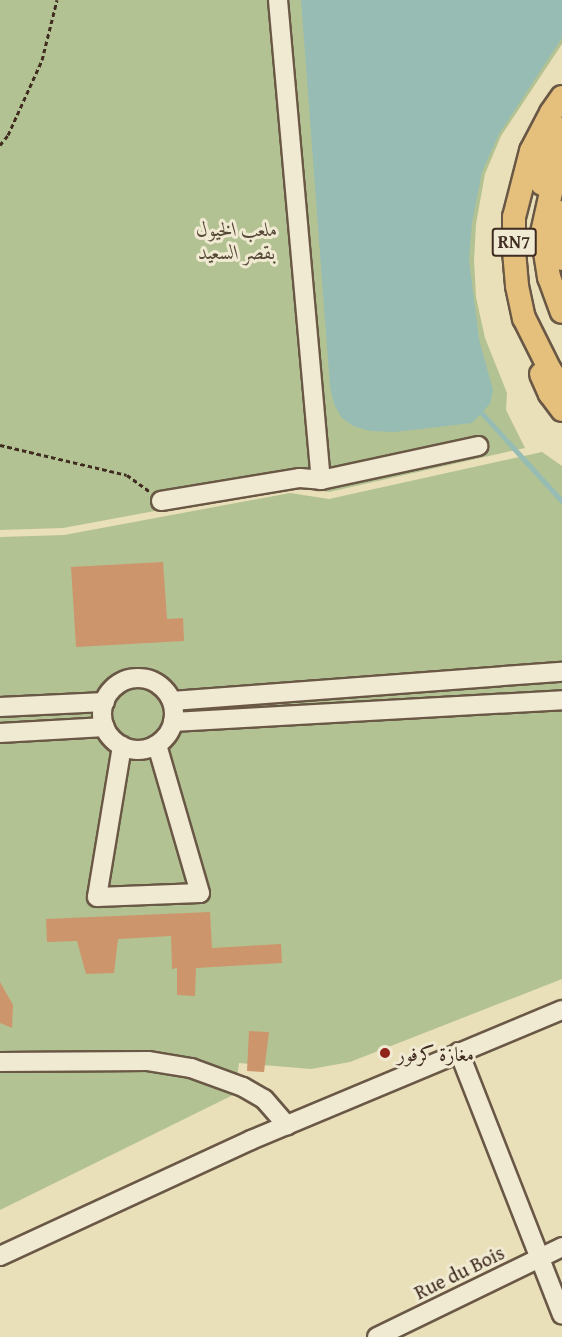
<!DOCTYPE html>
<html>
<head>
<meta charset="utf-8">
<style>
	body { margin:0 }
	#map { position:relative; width:562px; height:1337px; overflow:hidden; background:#e9dfb9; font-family:"Gentium Book Plus",Amiri,serif }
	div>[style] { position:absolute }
	.green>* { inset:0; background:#b3c292 }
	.water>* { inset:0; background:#97bcb4 }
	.stream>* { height:4.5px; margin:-2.25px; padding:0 2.25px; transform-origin:2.25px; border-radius:2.25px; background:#97bcb4 }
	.building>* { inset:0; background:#cd956c }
	.path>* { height:3px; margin-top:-1.5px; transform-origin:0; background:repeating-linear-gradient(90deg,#3f2b20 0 4.5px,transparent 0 7.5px) }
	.roads { filter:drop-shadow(2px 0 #6a5846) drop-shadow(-2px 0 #6a5846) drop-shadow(0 2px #6a5846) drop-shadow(0 -2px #6a5846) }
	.minor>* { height:18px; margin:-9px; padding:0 9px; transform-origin:9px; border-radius:9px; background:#f1ead2 }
	.minor>.ring { margin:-9px; padding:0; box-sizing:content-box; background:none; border:18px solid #f1ead2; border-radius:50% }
	.major>* { height:22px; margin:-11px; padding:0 11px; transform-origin:11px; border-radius:11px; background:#e4c07c }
	.dots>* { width:16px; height:16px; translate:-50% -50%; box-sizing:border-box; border:3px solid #f1ead2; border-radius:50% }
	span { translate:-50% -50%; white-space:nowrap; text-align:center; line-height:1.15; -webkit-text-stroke:6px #f1ead2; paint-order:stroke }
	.shield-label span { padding:2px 4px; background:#f1ead2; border:2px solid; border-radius:4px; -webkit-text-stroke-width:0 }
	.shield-label { font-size:18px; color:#3f2b20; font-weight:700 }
	.park-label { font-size:20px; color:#564937; font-style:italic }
	.poi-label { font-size:20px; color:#3f2b20 }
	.left { translate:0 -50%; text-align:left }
	.street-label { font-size:20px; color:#3f2b20 }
</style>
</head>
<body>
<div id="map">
	<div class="green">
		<i style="clip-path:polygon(0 0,562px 0,562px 44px,501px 136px,485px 174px,476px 224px,474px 260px,476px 297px,485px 338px,507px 393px,506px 410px,525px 448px,329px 492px,290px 486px,63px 528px,0 530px)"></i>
		<i style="clip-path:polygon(542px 452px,562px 466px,562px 979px,350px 1062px,311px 1069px,239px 1063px,235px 1094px,0 1210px,0 537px,64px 535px,290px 493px,329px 499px)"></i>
	</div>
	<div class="water">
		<i style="clip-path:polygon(301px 0,562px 0,562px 38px,499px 134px,482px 172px,472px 223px,469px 260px,479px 339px,493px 390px,490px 404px,472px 423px,395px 432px,370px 431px,353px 426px,341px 417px,334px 404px,330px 387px)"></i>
	</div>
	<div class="stream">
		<i style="left:482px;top:413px;width:119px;rotate:47.7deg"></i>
	</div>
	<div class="building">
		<i style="clip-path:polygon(163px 562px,167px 619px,183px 618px,184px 641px,76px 647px,71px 567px)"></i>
		<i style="clip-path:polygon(210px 912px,212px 948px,281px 944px,282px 963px,196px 968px,195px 996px,177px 995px,177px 968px,172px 969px,171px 936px,118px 939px,114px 973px,86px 974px,77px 941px,47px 942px,46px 919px)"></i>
		<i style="clip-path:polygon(0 982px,13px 1005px,12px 1028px,0 1023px)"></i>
		<i style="clip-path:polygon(249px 1031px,269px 1032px,264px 1072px,247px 1071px)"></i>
	</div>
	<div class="path">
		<i style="left:0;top:145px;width:13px;rotate:-51deg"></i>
		<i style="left:8px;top:135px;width:82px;rotate:-65.6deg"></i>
		<i style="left:42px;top:60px;width:62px;rotate:-76deg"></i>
		<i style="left:0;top:445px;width:130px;rotate:13.3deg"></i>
		<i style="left:127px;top:475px;width:29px;rotate:36deg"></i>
	</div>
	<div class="roads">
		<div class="minor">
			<i style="left:278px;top:0;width:482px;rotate:84.9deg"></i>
			<i style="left:161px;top:501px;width:141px;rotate:-9.4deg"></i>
			<i style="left:300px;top:478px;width:21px;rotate:5deg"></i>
			<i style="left:321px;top:480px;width:161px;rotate:-12.2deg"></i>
			<i class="ring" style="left:102px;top:678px;width:54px;height:54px"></i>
			<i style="left:172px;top:701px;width:391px;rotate:-4.3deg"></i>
			<i style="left:0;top:707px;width:105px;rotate:-2.7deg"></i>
			<i style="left:173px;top:722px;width:390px;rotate:-3.2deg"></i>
			<i style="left:0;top:733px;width:105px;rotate:-3.3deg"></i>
			<i style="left:122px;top:746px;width:153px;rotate:99.4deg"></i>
			<i style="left:97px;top:897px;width:103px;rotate:-2.2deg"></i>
			<i style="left:200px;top:893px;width:154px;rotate:-106.2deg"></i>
			<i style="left:459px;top:1052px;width:282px;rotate:68.6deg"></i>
			<i style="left:0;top:1062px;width:148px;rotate:-0.4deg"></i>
			<i style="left:148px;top:1061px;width:44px;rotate:9.2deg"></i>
			<i style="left:191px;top:1068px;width:55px;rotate:20.1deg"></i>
			<i style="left:243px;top:1087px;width:24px;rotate:30deg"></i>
			<i style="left:264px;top:1099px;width:35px;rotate:49deg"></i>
			<i style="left:0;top:1256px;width:277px;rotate:-24.8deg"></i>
			<i style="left:251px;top:1140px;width:337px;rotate:-22.7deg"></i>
			<i style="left:377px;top:1337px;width:206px;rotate:-25.9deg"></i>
		</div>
		<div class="major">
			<i style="left:562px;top:97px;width:19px;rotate:125deg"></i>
			<i style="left:551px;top:113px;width:43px;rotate:117.8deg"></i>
			<i style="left:531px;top:151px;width:68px;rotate:104.4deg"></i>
			<i style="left:514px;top:217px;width:34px;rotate:90deg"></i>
			<i style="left:514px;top:251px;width:35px;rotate:85deg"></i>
			<i style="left:517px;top:286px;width:33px;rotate:78deg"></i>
			<i style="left:524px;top:318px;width:58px;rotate:63.4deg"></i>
			<i style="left:550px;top:370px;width:22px;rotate:56deg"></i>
			<i style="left:562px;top:166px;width:24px;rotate:114deg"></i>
			<i style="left:552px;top:188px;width:46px;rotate:102.5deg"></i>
			<i style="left:542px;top:233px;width:45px;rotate:81deg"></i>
			<i style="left:549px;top:277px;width:37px;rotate:70deg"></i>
			<i style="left:542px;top:184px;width:59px;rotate:-70deg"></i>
			<i style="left:562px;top:212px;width:12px;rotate:99deg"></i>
			<i style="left:560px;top:224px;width:35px;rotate:87deg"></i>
			<i style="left:541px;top:374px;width:22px;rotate:66deg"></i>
			<i style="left:550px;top:394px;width:20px;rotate:53deg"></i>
		</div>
	</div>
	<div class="dots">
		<i style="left:385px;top:1053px;background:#8f2418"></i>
	</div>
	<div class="shield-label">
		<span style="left:514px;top:242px">RN7</span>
	</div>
	<div class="park-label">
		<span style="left:237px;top:240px">ملعب الخيول<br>بقصر السعيد</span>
	</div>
	<div class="poi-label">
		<span class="left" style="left:397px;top:1053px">مغازة كرفور</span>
	</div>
	<div class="street-label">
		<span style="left:459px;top:1272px;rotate:-26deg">Rue du Bois</span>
	</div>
</div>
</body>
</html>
